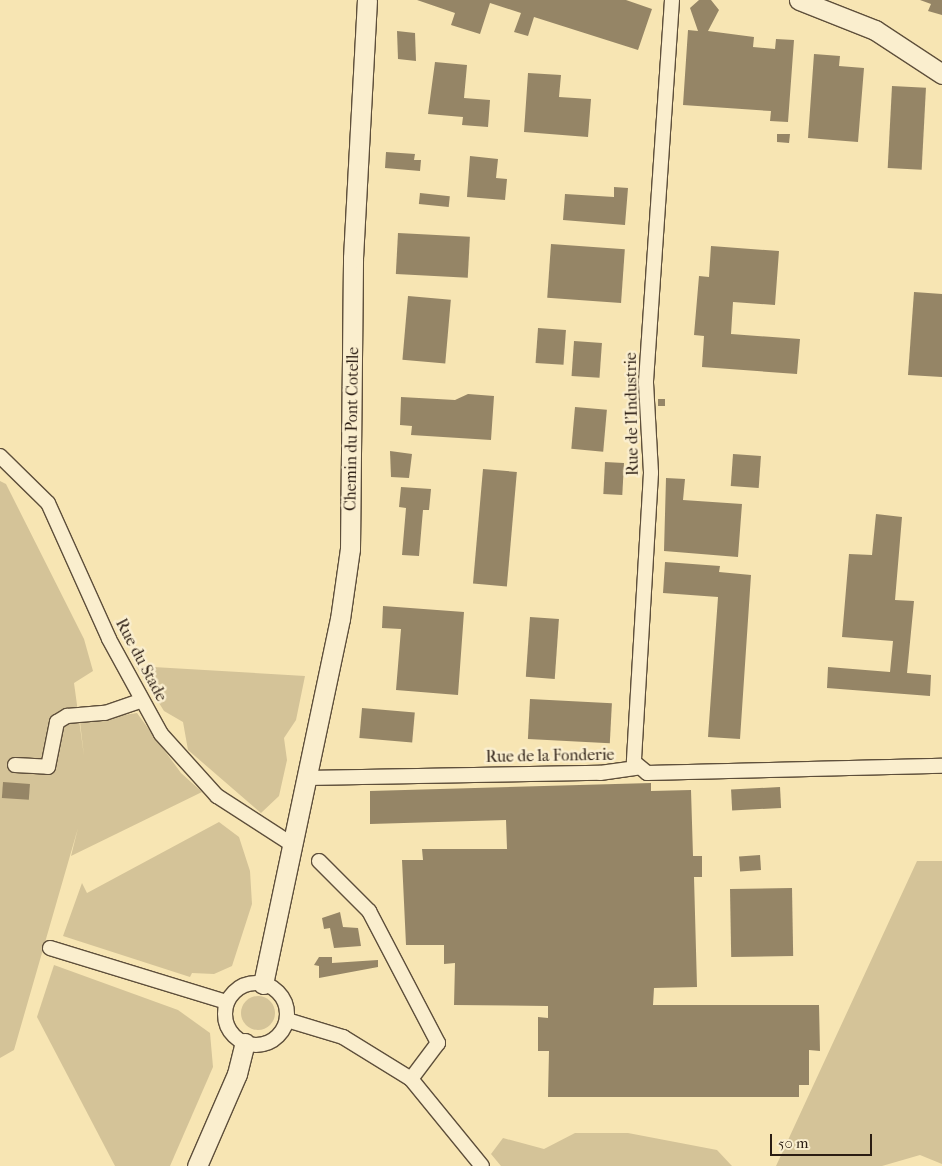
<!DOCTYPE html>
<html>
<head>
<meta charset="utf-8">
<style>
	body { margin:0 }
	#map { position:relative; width:942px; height:1166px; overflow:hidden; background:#f7e5b3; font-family:"IM FELL French Canon",serif }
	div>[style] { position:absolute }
	.green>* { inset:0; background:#d4c398 }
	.round { border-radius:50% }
	.building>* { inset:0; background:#958566; transform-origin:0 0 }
	.roads { filter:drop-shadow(1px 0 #5e4f3b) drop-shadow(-1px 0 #5e4f3b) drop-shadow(0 1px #5e4f3b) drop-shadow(0 -1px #5e4f3b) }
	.street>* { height:14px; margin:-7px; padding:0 7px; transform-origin:7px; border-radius:7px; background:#faeece }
	.street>.ring { margin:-7px; padding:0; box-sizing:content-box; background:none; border:14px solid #faeece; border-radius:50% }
	.secondary>* { height:19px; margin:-9.5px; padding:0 9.5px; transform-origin:9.5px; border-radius:9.5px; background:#faeece }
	span { translate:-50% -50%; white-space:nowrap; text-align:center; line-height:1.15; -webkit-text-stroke:5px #faeece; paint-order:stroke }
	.street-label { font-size:16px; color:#2b1d13 }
	.scale { position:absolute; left:770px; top:1134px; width:102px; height:22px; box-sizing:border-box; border:2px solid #2b1d13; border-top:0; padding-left:6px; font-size:15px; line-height:18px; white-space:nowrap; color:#2b1d13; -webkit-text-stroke:4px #faeece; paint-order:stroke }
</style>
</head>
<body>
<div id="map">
	<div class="green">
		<i style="clip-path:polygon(0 481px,6px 484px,84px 639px,93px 671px,74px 683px,84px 756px,80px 722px,137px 713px,181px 773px,202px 792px,71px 856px,78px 828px,14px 1050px,0 1058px)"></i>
		<i style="clip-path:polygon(136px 666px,305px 676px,296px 720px,284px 738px,287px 760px,279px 796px,261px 813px,188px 750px,183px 722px,164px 711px)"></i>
		<i style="clip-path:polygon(219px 822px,239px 837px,250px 871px,252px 904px,232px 966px,214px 974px,192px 973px,190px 977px,63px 936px,82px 883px,87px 893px)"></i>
		<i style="clip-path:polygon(917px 861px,942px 861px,942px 1164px,920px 1155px,882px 1166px,776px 1166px)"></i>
		<i style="clip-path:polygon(54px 965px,178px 1010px,210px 1033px,213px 1067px,170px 1166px,115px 1166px,37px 1017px)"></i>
		<i class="round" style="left:241px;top:996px;width:34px;height:34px"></i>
		<i style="clip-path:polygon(575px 1133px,628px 1133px,717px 1150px,732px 1166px,501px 1166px,491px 1154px,503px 1138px,544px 1149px)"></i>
	</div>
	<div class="building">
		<i style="clip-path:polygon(417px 0,626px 0,652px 9px,638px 50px,534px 17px,528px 36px,514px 32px,521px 13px,490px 3px,480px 34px,451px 25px,455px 13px)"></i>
		<i style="clip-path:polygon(699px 0,711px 0,719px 10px,708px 31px,754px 37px,753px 47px,775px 49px,776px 39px,794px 40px,788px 122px,770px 121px,771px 111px,683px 105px,688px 30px,698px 31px,690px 8px)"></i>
		<i style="clip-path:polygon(920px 0,942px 0,942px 15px,928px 11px,931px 4px)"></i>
		<i style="clip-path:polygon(397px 31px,415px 33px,416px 61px,398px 59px)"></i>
		<i style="clip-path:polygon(814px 54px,840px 56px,839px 66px,864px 68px,858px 142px,808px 138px)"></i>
		<i style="clip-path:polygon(435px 62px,467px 65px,464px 98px,490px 100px,488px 127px,462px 125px,463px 117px,428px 114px)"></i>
		<i style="clip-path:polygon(528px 73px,561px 75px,559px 97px,591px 99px,588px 137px,524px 132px)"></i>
		<i style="left:892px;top:86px;width:34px;height:82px;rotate:3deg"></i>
		<i style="clip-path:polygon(777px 134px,790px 134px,789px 143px,777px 142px)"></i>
		<i style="clip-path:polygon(386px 152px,415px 154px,414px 160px,421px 160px,420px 171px,385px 168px)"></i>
		<i style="clip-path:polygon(470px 156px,498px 159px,496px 178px,507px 179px,505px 200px,467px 197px)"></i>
		<i style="clip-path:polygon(614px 187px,628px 188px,625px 225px,563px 220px,565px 194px,614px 197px)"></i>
		<i style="left:420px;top:193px;width:30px;height:11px;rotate:6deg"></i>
		<i style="left:398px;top:233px;width:72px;height:41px;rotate:3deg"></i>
		<i style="left:551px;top:244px;width:74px;height:54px;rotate:4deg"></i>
		<i style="clip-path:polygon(711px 246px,779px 251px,775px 305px,733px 302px,731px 334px,800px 339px,797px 374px,702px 367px,704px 336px,694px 335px,699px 276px,709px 277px)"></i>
		<i style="clip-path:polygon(914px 292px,942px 294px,942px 377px,908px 375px)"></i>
		<i style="left:408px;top:296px;width:43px;height:64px;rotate:5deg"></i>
		<i style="left:538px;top:328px;width:28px;height:35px;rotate:4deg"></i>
		<i style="left:574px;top:341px;width:28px;height:35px;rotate:4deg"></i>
		<i style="clip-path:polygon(468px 394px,494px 396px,491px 440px,411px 435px,412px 426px,400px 425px,401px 397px,455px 400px)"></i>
		<i style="left:658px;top:399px;width:7px;height:7px"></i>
		<i style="left:575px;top:407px;width:32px;height:42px;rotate:5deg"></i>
		<i style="clip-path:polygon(390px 451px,412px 454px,409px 478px,391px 477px)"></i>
		<i style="left:733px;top:454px;width:28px;height:32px;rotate:4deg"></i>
		<i style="left:605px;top:462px;width:19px;height:32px;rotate:3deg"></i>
		<i style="left:483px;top:469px;width:34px;height:115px;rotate:5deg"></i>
		<i style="clip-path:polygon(666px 478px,685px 479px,683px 500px,742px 504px,738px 557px,664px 551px)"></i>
		<i style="clip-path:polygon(401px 487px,431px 489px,429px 510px,423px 510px,419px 556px,402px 555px,406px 508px,399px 507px)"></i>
		<i style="clip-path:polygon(876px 514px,902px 517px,895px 600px,914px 601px,907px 673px,931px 675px,930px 696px,827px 688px,828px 667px,890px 672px,893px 641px,842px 637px,849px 554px,872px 555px)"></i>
		<i style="clip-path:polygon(665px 562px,720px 566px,719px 572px,751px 575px,740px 739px,708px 737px,718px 597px,663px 593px)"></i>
		<i style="clip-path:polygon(383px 606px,464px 612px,458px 695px,396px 690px,401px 629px,382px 628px)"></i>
		<i style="left:530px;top:617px;width:29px;height:60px;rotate:4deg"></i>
		<i style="left:530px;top:699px;width:82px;height:40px;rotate:3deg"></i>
		<i style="left:362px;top:708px;width:53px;height:30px;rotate:5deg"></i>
		<i style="left:3px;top:782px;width:27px;height:16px;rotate:4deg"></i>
		<i style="clip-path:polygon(651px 783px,651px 791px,691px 790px,693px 856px,702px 856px,702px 877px,694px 877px,697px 987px,654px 988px,653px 1005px,819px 1005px,820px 1051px,809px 1050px,809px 1085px,799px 1085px,799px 1097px,548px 1097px,549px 1051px,538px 1051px,538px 1017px,548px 1018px,548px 1006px,454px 1005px,455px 963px,444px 964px,444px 945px,406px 945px,402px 860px,423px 860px,422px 849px,507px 849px,506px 820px,370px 824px,370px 791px)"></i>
		<i style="left:780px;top:787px;width:21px;height:49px;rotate:87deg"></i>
		<i style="left:760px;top:855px;width:15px;height:21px;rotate:86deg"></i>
		<i style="left:792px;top:888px;width:68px;height:62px;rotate:89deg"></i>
		<i style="clip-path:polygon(340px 912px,343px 927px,358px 928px,361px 946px,334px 948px,330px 928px,324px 929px,322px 918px)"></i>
		<i style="clip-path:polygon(319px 957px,332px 957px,332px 963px,378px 960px,378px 967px,319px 978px,319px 966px,314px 965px)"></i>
	</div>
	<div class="roads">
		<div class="street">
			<i style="left:672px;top:0;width:384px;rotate:93.9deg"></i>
			<i style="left:646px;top:383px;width:90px;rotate:86.8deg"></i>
			<i style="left:651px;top:473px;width:289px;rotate:93.4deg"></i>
			<i style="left:634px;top:762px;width:17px;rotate:40deg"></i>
			<i style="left:647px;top:773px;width:295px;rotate:-1.4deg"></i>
			<i style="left:0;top:456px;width:67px;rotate:44.4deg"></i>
			<i style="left:48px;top:503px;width:149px;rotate:65.8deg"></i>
			<i style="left:109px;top:639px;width:108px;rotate:61.3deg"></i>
			<i style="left:161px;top:734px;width:84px;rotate:47.9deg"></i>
			<i style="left:217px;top:796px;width:90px;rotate:32.8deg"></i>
			<i style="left:15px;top:765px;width:33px;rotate:3deg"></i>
			<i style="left:48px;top:767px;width:46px;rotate:-78.7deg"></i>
			<i style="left:57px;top:722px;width:12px;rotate:-31deg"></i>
			<i style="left:67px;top:716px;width:38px;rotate:-5deg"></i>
			<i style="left:105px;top:713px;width:39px;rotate:-19deg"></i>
			<i style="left:306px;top:778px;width:294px;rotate:-1deg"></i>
			<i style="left:600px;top:773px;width:37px;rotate:-8deg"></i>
			<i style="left:319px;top:861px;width:71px;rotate:45deg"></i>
			<i style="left:369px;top:911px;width:149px;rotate:62.4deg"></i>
			<i style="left:438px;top:1043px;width:45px;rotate:126.9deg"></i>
			<i style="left:50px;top:948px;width:185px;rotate:17deg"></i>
			<i class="ring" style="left:225px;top:983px;width:48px;height:48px"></i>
			<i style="left:287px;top:1020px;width:59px;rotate:16.9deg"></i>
			<i style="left:343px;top:1037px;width:80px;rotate:31.7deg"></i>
			<i style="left:411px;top:1079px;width:112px;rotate:50.8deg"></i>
		</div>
		<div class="secondary">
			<i style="left:799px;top:0;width:82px;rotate:21.5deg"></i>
			<i style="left:875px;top:30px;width:80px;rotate:33.3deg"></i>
			<i style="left:263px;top:984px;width:373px;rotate:-78.1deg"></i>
			<i style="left:340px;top:619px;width:71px;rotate:-81.9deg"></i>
			<i style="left:350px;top:549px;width:291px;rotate:-89.4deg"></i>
			<i style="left:353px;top:258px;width:258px;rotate:-86.9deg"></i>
			<i style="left:197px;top:1166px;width:100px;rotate:-66.5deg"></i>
			<i style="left:237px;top:1074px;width:32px;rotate:-76deg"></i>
		</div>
	</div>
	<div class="street-label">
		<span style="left:632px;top:414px;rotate:-91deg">Rue de l'Industrie</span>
		<span style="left:352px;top:429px;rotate:-89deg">Chemin du Pont Cotelle</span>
		<span style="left:141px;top:660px;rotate:62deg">Rue du Stade</span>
		<span style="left:550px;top:756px;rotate:-1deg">Rue de la Fonderie</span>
	</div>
	<div class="scale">50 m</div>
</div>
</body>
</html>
